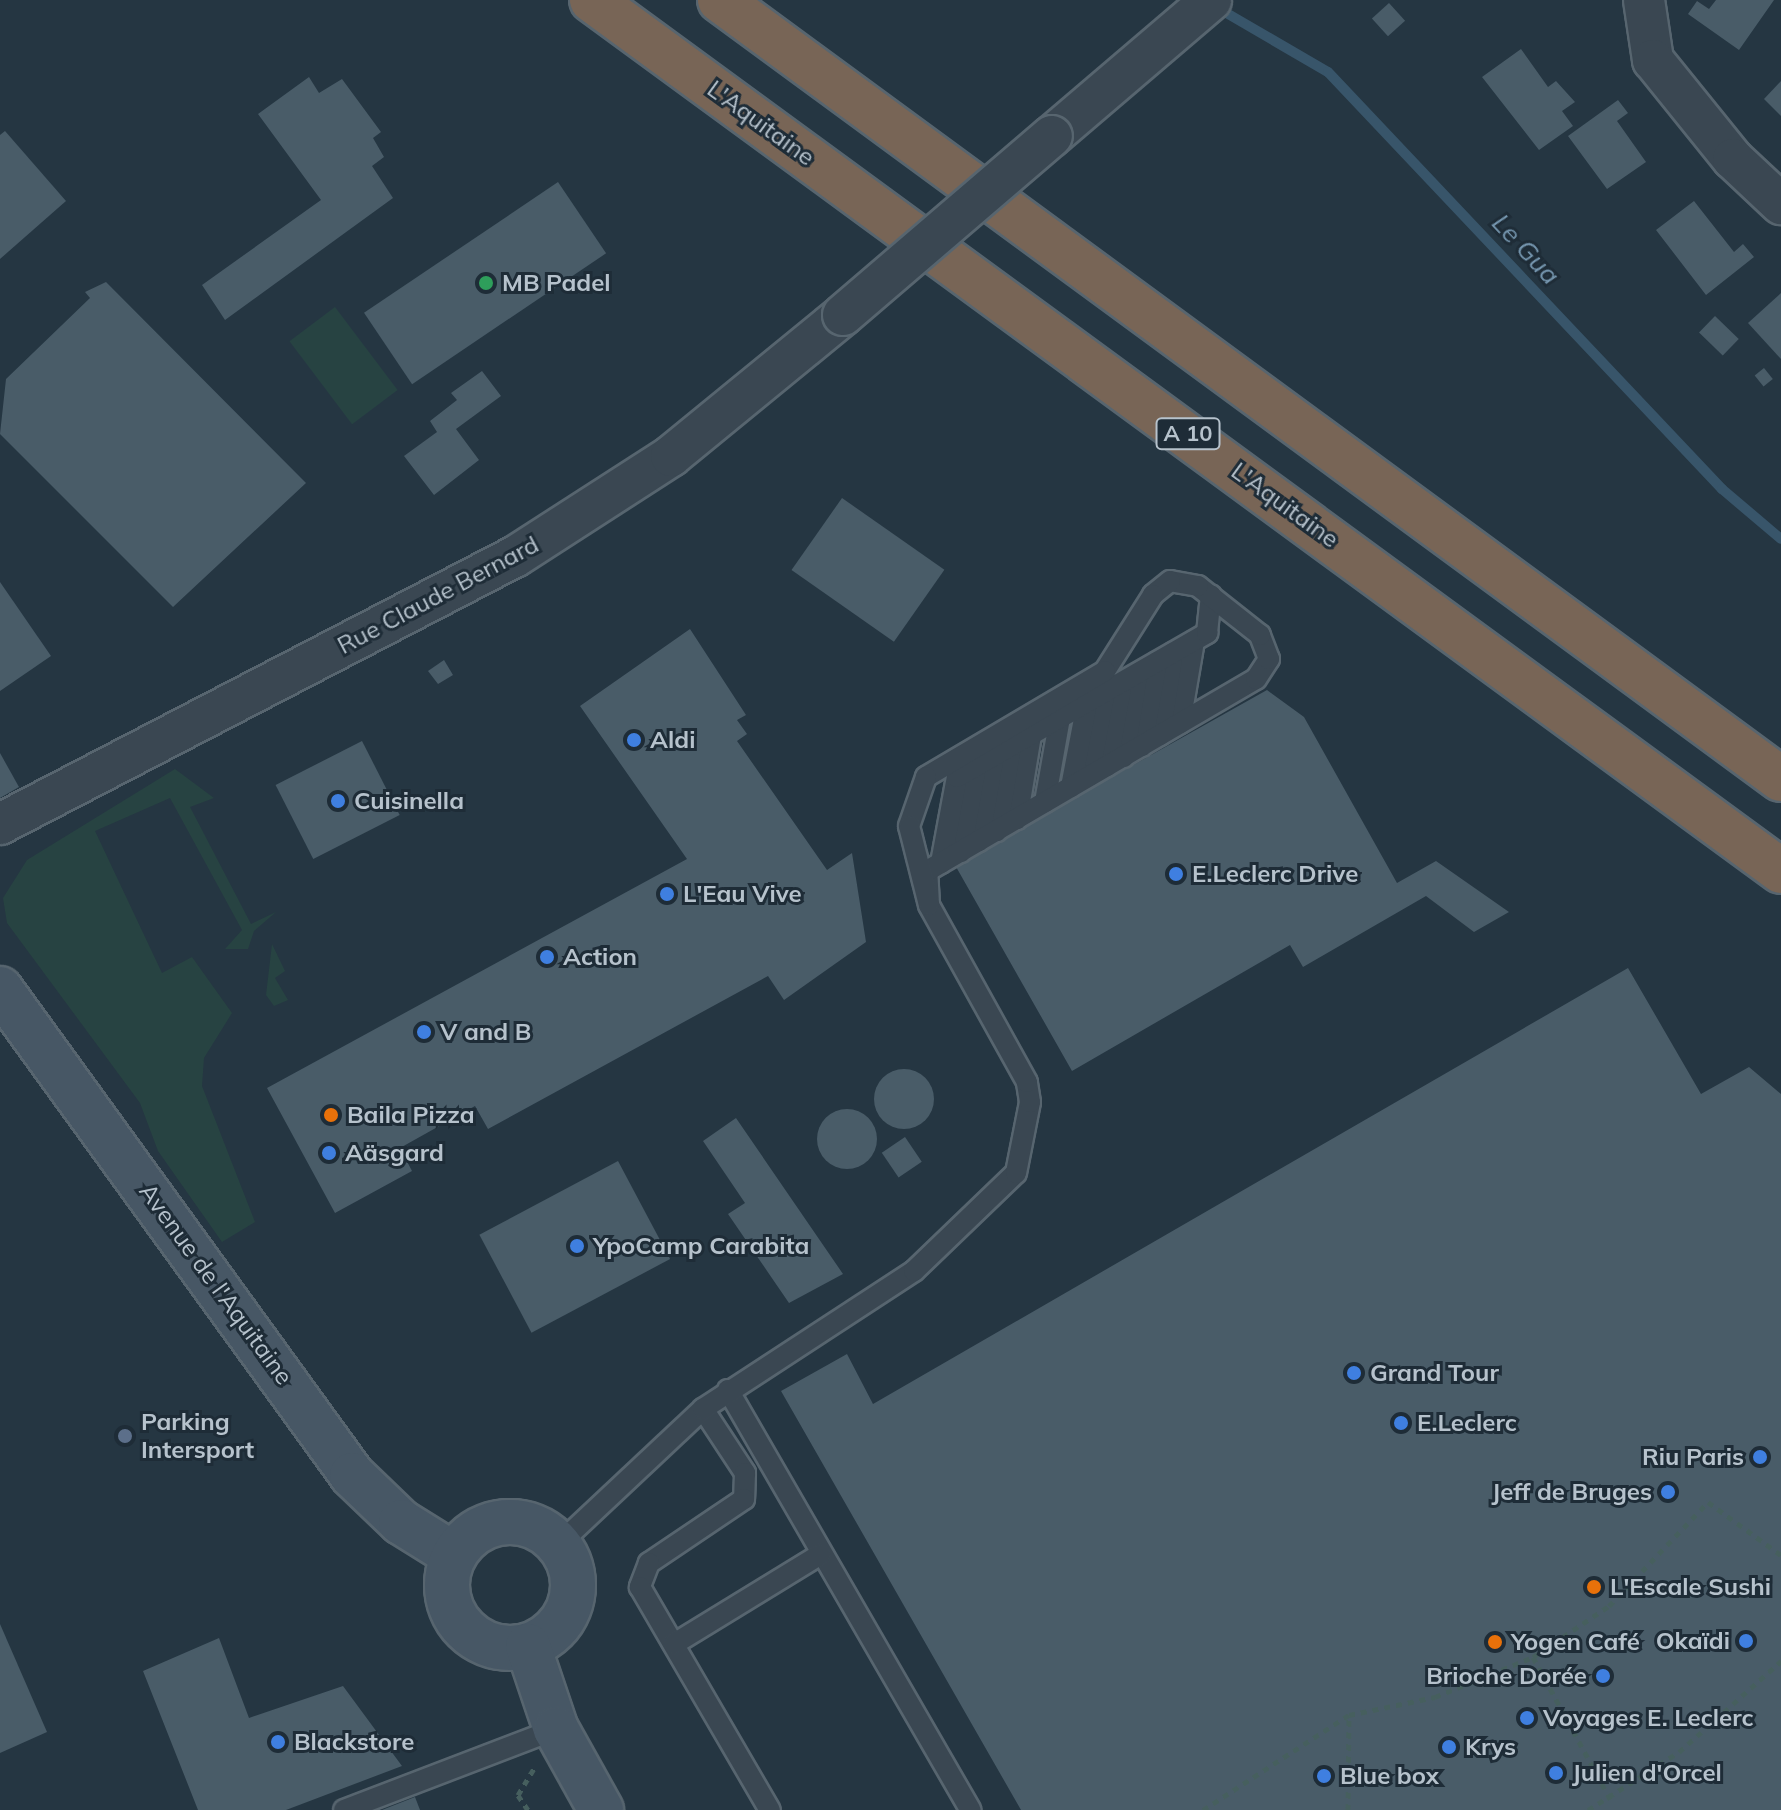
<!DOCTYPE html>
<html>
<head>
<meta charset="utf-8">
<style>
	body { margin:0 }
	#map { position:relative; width:1781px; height:1810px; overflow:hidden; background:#253642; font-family:Mulish,sans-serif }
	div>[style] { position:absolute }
	.green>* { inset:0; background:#274342; transform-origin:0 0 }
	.stream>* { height:10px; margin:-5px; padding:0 5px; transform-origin:5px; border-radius:5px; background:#38556a }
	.building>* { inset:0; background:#495c68; transform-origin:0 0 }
	.round { border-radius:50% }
	.path>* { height:5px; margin-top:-2.5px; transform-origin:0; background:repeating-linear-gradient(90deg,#465f5e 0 6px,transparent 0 12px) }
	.roads { filter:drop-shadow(2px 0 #57656f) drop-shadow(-2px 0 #57656f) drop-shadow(0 2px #57656f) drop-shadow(0 -2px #57656f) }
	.lane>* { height:20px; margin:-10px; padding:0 10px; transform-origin:10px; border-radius:10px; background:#3a4752 }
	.street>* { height:40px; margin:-20px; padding:0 20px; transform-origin:20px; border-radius:20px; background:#3a4752 }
	.secondary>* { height:44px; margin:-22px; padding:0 22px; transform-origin:22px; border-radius:22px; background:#475765 }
	.secondary>.ring { margin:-22px; padding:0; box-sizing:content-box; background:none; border:44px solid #475765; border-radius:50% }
	.highway>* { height:44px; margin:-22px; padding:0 22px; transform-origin:22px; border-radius:22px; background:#786556 }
	.bridges { filter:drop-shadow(2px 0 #57656f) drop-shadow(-2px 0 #57656f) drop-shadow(0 2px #57656f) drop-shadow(0 -2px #57656f) }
	.street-bridge>* { height:40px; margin:-20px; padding:0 20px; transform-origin:20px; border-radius:20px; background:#3a4752 }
	.dots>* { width:22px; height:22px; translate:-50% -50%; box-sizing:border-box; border:4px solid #1e2c37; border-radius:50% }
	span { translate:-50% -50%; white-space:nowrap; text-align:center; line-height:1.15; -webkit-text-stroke:6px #1e2c37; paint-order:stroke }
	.shield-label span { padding:2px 6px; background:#1e2c37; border:2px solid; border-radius:6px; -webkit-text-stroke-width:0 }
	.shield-label { font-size:22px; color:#b6c2cc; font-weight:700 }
	.street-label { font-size:24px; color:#b6c2cc }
	.poi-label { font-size:24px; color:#b6c2cc; font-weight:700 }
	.left { translate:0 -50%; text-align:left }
	.right { translate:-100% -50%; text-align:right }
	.water-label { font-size:26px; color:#7697b0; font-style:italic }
</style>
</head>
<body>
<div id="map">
	<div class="green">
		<i style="left:335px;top:307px;width:104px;height:57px;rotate:53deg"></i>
		<i style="clip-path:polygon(175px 769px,214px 798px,190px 807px,251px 924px,276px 912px,254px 931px,248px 949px,225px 949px,242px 930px,170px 798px,95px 831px,162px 973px,192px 957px,232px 1013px,204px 1058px,202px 1086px,255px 1222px,222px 1242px,158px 1151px,140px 1103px,7px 923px,3px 898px,27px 860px)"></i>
		<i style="clip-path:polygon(272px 944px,285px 971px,275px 978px,288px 1000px,274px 1006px,266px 995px)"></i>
	</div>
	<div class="stream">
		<i style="left:1223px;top:11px;width:121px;rotate:30.2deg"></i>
		<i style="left:1328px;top:72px;width:574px;rotate:46.62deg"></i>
		<i style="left:1722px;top:489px;width:77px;rotate:40.3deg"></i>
	</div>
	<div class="building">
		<i style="clip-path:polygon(1716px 0,1774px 0,1739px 50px,1688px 14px,1697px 1px,1709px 9px)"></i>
		<i style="left:1389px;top:3px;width:24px;height:23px;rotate:48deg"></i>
		<i style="clip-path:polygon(1521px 49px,1548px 87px,1556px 81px,1575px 102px,1562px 111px,1573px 126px,1539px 150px,1482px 77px)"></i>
		<i style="clip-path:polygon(309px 77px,319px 93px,342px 79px,381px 132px,373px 138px,384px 157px,372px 166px,393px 198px,225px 320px,202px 285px,321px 200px,258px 114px)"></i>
		<i style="clip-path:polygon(1781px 81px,1781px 116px,1764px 99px)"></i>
		<i style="clip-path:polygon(1618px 100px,1628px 113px,1617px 121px,1646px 162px,1607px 189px,1568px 136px)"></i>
		<i style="clip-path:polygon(5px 131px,66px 201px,0 259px,0 135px)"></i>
		<i style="left:558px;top:182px;width:86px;height:234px;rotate:56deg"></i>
		<i style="clip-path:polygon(1694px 201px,1734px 252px,1743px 244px,1754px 257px,1706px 295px,1656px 230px)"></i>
		<i style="clip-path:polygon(106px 282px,306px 483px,173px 607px,0 434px,6px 379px,90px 298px,85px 292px)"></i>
		<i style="clip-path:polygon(1781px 293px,1781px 359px,1748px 323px)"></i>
		<i style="left:1715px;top:316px;width:33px;height:23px;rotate:44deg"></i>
		<i style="left:1764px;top:368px;width:14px;height:12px;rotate:51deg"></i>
		<i style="clip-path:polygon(482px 371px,501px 396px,456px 429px,479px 460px,434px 495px,404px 456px,437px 432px,430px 421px,457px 400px,451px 393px)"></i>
		<i style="left:842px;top:498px;width:125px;height:88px;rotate:35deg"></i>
		<i style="clip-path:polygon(0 582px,51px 656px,0 691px)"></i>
		<i style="clip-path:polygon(690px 629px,746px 715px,737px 720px,747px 734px,737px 741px,827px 870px,852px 853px,866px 942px,784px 1000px,768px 976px,488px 1129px,475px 1106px,400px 1148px,412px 1171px,335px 1213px,267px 1088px,687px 859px,580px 706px)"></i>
		<i style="clip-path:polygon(444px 660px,453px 675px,438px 684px,428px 671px)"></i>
		<i style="clip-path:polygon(1267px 690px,1304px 717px,1397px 883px,1436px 861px,1509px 912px,1474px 932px,1426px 896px,1303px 967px,1290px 945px,1072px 1071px,955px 865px)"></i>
		<i style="left:362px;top:741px;width:83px;height:97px;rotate:63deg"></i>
		<i style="clip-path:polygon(0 753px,19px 787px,0 798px)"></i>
		<i style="clip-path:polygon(1628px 968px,1701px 1094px,1749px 1067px,1781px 1094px,1781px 1810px,1021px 1810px,781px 1391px,847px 1354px,873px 1404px)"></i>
		<i class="round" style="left:874px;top:1069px;width:60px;height:60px"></i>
		<i class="round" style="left:817px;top:1109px;width:60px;height:60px"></i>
		<i style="clip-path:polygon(736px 1118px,843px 1274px,789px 1303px,728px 1214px,745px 1203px,703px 1141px)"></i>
		<i style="left:905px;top:1137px;width:30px;height:28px;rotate:56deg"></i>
		<i style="left:618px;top:1161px;width:111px;height:157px;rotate:62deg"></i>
		<i style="clip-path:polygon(0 1624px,47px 1732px,0 1753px)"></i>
		<i style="clip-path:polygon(219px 1638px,249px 1718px,343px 1686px,402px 1766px,286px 1810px,198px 1810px,143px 1671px)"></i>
		<i style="clip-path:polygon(415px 1797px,420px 1810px,382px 1810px)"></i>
	</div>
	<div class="path">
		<i style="left:1533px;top:1657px;width:162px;rotate:61.5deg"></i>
		<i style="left:528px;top:1810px;width:18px;rotate:-124deg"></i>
		<i style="left:518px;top:1795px;width:31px;rotate:-59deg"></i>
		<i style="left:1203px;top:1810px;width:174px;rotate:-33.1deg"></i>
		<i style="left:1348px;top:1810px;width:95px;rotate:-89.4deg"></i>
		<i style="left:1349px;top:1715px;width:88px;rotate:-11.8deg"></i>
		<i style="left:1435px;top:1697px;width:106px;rotate:-22.2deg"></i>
		<i style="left:1533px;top:1657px;width:92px;rotate:-33.9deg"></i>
		<i style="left:1609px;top:1606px;width:144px;rotate:-46.4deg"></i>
		<i style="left:1708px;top:1502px;width:90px;rotate:36deg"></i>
		<i style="left:1588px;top:1810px;width:108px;rotate:-32.5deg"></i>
		<i style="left:1679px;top:1752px;width:137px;rotate:-41.7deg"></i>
	</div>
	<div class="roads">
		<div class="lane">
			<i style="left:1180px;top:723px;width:83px;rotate:-80.3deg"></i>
			<i style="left:1160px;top:735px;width:83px;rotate:-81deg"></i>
			<i style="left:1142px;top:746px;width:85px;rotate:-79.9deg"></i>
			<i style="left:1124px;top:757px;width:81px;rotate:-80.8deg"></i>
			<i style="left:1107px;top:766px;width:84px;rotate:-79.8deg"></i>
			<i style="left:1089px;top:776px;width:86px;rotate:-79.2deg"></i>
			<i style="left:1071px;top:787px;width:86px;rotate:-79.2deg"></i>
			<i style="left:1045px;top:802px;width:85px;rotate:-79.9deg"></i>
			<i style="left:1017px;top:819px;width:85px;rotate:-80.5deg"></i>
			<i style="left:997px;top:831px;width:86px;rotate:-80.6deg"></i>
			<i style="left:979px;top:841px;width:86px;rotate:-80deg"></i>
			<i style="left:961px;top:852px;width:86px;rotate:-80deg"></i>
			<i style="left:941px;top:863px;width:87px;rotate:-79.5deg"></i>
			<i style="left:957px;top:777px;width:289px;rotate:-29.9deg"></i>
			<i style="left:1207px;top:633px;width:38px;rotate:-84deg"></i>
			<i style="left:728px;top:1390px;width:485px;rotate:60deg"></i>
			<i style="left:703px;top:1409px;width:77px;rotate:56.7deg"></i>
			<i style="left:745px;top:1473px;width:26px;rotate:92deg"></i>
			<i style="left:744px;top:1499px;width:115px;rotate:146deg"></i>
			<i style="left:649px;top:1563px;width:26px;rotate:111deg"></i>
			<i style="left:640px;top:1587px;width:258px;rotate:59.8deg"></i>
			<i style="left:558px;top:1545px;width:199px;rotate:-43.2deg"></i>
			<i style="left:703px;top:1409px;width:252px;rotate:-33.2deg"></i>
			<i style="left:914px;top:1271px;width:141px;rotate:-43.9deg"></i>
			<i style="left:1016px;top:1173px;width:72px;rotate:-78.8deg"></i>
			<i style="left:1030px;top:1102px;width:20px;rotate:-99deg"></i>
			<i style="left:1027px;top:1082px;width:202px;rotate:-119deg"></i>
			<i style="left:929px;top:905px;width:34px;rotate:-93deg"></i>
			<i style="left:927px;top:871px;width:381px;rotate:-30.3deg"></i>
			<i style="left:1256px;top:679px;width:24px;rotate:-57deg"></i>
			<i style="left:1269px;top:659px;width:26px;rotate:-111deg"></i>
			<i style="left:1260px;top:635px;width:79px;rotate:-141.7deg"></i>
			<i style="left:1198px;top:586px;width:28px;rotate:-170deg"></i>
			<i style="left:1170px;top:581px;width:22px;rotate:141deg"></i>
			<i style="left:1153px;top:595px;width:90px;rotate:122.3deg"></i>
			<i style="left:1105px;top:671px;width:208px;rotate:149.4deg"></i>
			<i style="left:926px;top:777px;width:52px;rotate:109.1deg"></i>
			<i style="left:909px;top:826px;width:81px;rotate:75.8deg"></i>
			<i style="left:674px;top:1644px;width:172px;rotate:-31.5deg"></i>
			<i style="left:344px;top:1810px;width:227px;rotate:-20.9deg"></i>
		</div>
		<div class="street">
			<i style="left:1644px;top:0;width:61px;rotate:81.5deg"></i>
			<i style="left:1653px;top:60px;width:127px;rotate:51.1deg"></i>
			<i style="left:1733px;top:159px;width:66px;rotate:43.2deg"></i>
			<i style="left:1052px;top:136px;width:209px;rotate:-40.5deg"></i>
			<i style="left:0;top:824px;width:581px;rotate:-27.45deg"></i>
			<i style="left:516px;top:556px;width:184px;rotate:-32.8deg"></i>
			<i style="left:671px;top:456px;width:222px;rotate:-39.3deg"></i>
		</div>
		<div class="secondary">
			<i style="left:0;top:989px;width:600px;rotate:54.08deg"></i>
			<i style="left:352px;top:1475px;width:68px;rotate:43.8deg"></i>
			<i style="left:401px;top:1522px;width:62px;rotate:31.9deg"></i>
			<i class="ring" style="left:447px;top:1522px;width:82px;height:82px"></i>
			<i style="left:528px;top:1646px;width:88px;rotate:71.4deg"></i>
			<i style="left:556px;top:1729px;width:93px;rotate:60.9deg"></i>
		</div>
		<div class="highway">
			<i style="left:592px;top:0;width:1474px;rotate:36.22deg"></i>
			<i style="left:720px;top:0;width:1316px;rotate:36.29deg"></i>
		</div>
	</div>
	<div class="bridges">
		<div class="street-bridge">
			<i style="left:843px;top:315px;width:275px;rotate:-40.6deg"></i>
		</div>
	</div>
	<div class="dots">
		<i style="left:486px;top:283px;background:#2e9e5b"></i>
		<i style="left:634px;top:740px;background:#3f7fe0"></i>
		<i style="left:338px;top:801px;background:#3f7fe0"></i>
		<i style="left:1176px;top:874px;background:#3f7fe0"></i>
		<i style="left:667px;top:894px;background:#3f7fe0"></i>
		<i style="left:547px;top:957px;background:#3f7fe0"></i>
		<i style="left:424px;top:1032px;background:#3f7fe0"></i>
		<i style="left:331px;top:1115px;background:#e8710a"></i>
		<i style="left:329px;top:1153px;background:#3f7fe0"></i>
		<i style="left:577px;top:1246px;background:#3f7fe0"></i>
		<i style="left:1354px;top:1373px;background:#3f7fe0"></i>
		<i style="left:1401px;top:1423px;background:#3f7fe0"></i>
		<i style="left:125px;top:1436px;background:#5c6f8a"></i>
		<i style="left:1760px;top:1457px;background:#3f7fe0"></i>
		<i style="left:1668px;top:1492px;background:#3f7fe0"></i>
		<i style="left:1594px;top:1587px;background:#e8710a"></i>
		<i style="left:1746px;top:1641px;background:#3f7fe0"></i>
		<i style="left:1495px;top:1642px;background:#e8710a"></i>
		<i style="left:1603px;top:1676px;background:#3f7fe0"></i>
		<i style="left:1527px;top:1718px;background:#3f7fe0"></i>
		<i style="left:278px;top:1742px;background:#3f7fe0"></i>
		<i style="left:1449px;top:1747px;background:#3f7fe0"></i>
		<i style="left:1556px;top:1773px;background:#3f7fe0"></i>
		<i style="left:1324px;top:1776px;background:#3f7fe0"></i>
	</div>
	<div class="shield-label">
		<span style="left:1188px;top:434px">A 10</span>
	</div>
	<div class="street-label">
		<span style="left:761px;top:123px;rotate:36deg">L'Aquitaine</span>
		<span style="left:1285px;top:505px;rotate:36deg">L'Aquitaine</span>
		<span style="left:438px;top:595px;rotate:-28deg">Rue Claude Bernard</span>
		<span style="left:216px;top:1284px;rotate:54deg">Avenue de l'Aquitaine</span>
	</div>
	<div class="poi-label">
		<span class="left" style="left:502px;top:283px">MB Padel</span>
		<span class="left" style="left:650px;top:740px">Aldi</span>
		<span class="left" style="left:354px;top:801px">Cuisinella</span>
		<span class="left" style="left:1192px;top:874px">E.Leclerc Drive</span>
		<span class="left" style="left:683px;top:894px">L'Eau Vive</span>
		<span class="left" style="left:563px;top:957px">Action</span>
		<span class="left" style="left:440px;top:1032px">V and B</span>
		<span class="left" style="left:347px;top:1115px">Baila Pizza</span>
		<span class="left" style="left:345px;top:1153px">Aäsgard</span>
		<span class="left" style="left:593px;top:1246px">YpoCamp Carabita</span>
		<span class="left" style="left:1370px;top:1373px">Grand Tour</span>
		<span class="left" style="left:141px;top:1436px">Parking<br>Intersport</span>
		<span class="left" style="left:1417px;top:1423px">E.Leclerc</span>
		<span class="right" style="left:1744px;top:1457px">Riu Paris</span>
		<span class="right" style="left:1652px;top:1492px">Jeff de Bruges</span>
		<span class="left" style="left:1610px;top:1587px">L'Escale Sushi</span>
		<span class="right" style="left:1730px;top:1641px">Okaïdi</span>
		<span class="left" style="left:1511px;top:1642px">Yogen Café</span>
		<span class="right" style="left:1587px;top:1676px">Brioche Dorée</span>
		<span class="left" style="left:1543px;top:1718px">Voyages E. Leclerc</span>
		<span class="left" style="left:294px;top:1742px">Blackstore</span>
		<span class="left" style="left:1465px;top:1747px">Krys</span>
		<span class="left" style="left:1572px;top:1773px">Julien d'Orcel</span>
		<span class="left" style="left:1340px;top:1776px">Blue box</span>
	</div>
	<div class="water-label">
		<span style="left:1526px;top:249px;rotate:47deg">Le Gua</span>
	</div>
</div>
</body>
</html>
